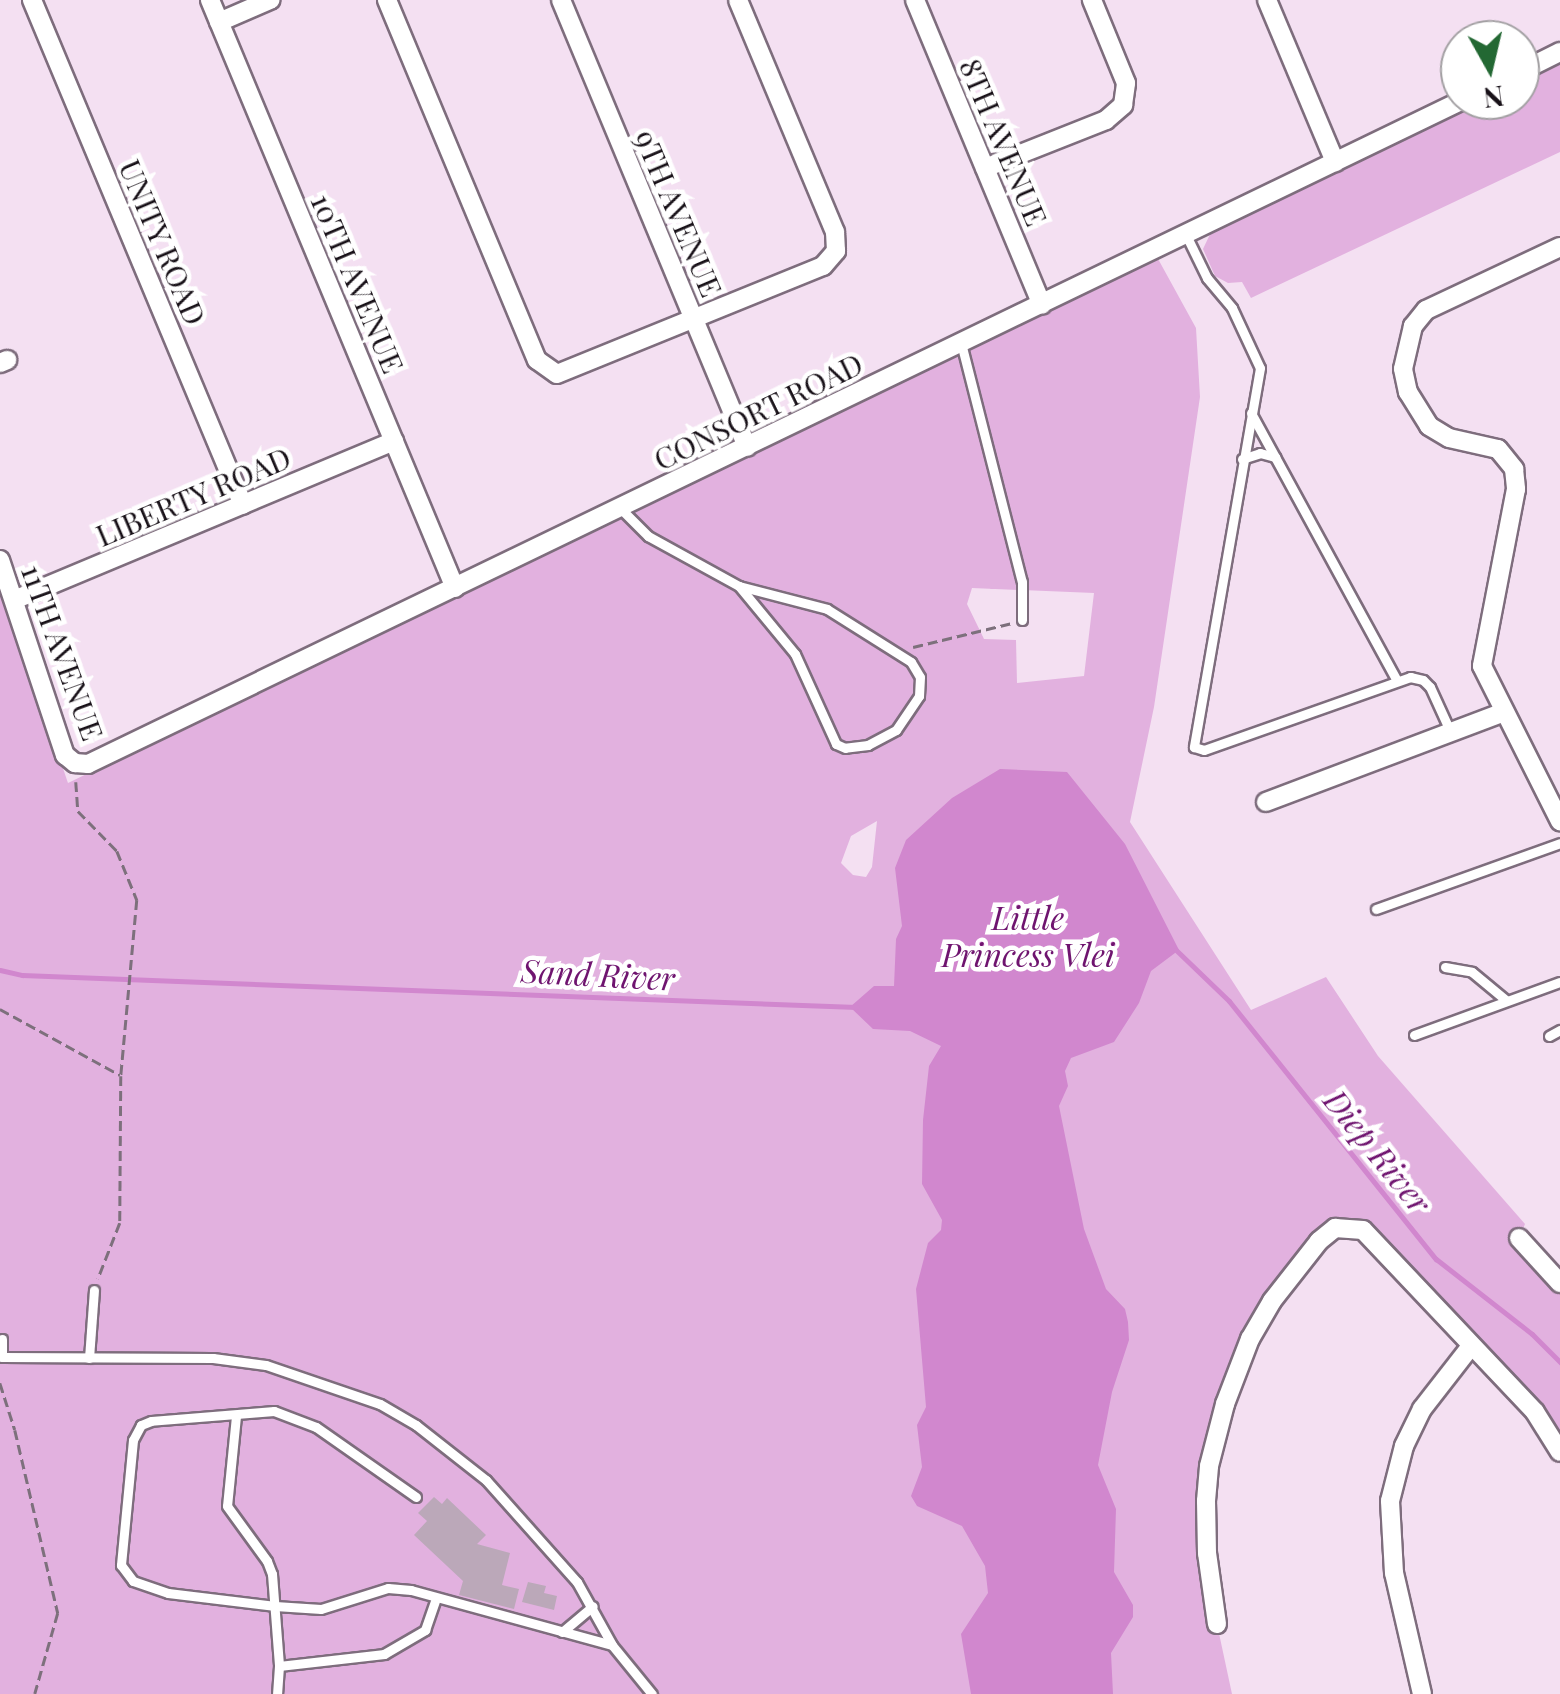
<!DOCTYPE html>
<html>
<head>
<meta charset="utf-8">
<style>
	body { margin:0 }
	#map { position:relative; width:1560px; height:1694px; overflow:hidden; background:#f4e0f2; font-family:"Playfair Display",serif }
	div>[style] { position:absolute }
	.green>* { inset:0; background:#e2b1df }
	.water>* { inset:0; background:#d187ce }
	.stream>* { height:5px; margin:-2.5px; padding:0 2.5px; transform-origin:2.5px; border-radius:2.5px; background:#d187ce }
	.building>* { inset:0; background:#bba8b9 }
	.path>* { height:2.5px; margin-top:-1.25px; transform-origin:0; background:repeating-linear-gradient(90deg,#7d707c 0 10px,transparent 0 15px) }
	.roads { filter:drop-shadow(2px 0 #7e6d7d) drop-shadow(-2px 0 #7e6d7d) drop-shadow(0 2px #7e6d7d) drop-shadow(0 -2px #7e6d7d) }
	.service>* { height:9px; margin:-4.5px; padding:0 4.5px; transform-origin:4.5px; border-radius:4.5px; background:#fff }
	.minor>* { height:18px; margin:-9px; padding:0 9px; transform-origin:9px; border-radius:9px; background:#fff }
	span { translate:-50% -50%; white-space:nowrap; text-align:center; line-height:1.15; -webkit-text-stroke:9px #fff; paint-order:stroke }
	.street-label { font-size:30px; color:#181118 }
	.water-label { font-size:32px; color:#6f146f; font-style:italic }
	.north { position:absolute; left:1440px; top:20px; width:100px; height:100px; box-sizing:border-box; background:#fff; border:2px solid #a3a0a3; border-radius:50%; rotate:172deg; font-size:28px; font-weight:700; line-height:40px; text-align:center; color:#181118 }
	.north::after { content:''; display:block; margin:auto; width:35px; height:45px; background:#236833; clip-path:polygon(50% 0,100% 100%,50% 72%,0 100%) }
</style>
</head>
<body>
<div id="map">
	<div class="green">
		<i style="clip-path:polygon(1560px 62px,1560px 152px,1251px 298px,1242px 282px,1228px 283px,1215px 276px,1203px 249px,1212px 230px,1481px 100px,1520px 100px,1520px 81px)"></i>
		<i style="clip-path:polygon(evenodd,1157px 257px,1196px 328px,1200px 397px,1154px 707px,1130px 822px,1251px 1010px,1326px 977px,1378px 1056px,1525px 1224px,1519px 1238px,1560px 1283px,1560px 1431px,1424px 1285px,1345px 1226px,1272px 1301px,1209px 1465px,1217px 1624px,1232px 1694px,0 1694px,0 584px,68px 783px,1157px 257px,972px 588px,1094px 593px,1084px 676px,1017px 683px,1016px 640px,984px 639px,967px 604px,972px 588px,1157px 257px,877px 821px,872px 867px,866px 877px,853px 875px,841px 863px,851px 836px,877px 821px)"></i>
	</div>
	<div class="water">
		<i style="clip-path:polygon(1000px 769px,1067px 772px,1125px 844px,1179px 950px,1151px 971px,1139px 1003px,1114px 1042px,1071px 1058px,1065px 1071px,1068px 1086px,1059px 1106px,1084px 1229px,1106px 1289px,1125px 1309px,1128px 1322px,1129px 1340px,1112px 1392px,1098px 1465px,1116px 1509px,1114px 1572px,1133px 1605px,1133px 1617px,1111px 1653px,1113px 1694px,971px 1694px,961px 1634px,988px 1593px,985px 1566px,962px 1526px,917px 1506px,911px 1496px,922px 1467px,917px 1425px,926px 1407px,916px 1289px,928px 1243px,941px 1230px,942px 1220px,922px 1184px,923px 1120px,929px 1066px,941px 1046px,910px 1031px,873px 1029px,850px 1007px,874px 986px,894px 986px,896px 939px,902px 926px,895px 868px,906px 840px,952px 798px)"></i>
	</div>
	<div class="stream">
		<i style="left:1176px;top:950px;width:74px;rotate:43.9deg"></i>
		<i style="left:1229px;top:1001px;width:331px;rotate:51.3deg"></i>
		<i style="left:1436px;top:1259px;width:122px;rotate:38deg"></i>
		<i style="left:1532px;top:1334px;width:40px;rotate:45deg"></i>
		<i style="left:0;top:970px;width:23px;rotate:13deg"></i>
		<i style="left:22px;top:975px;width:835px;rotate:2.2deg"></i>
	</div>
	<div class="building">
		<i style="clip-path:polygon(434px 1497px,442px 1504px,447px 1498px,486px 1535px,477px 1544px,510px 1553px,502px 1585px,519px 1589px,514px 1609px,459px 1595px,463px 1581px,414px 1535px,427px 1521px,418px 1513px)"></i>
		<i style="clip-path:polygon(528px 1582px,546px 1586px,544px 1593px,557px 1596px,554px 1610px,522px 1602px)"></i>
	</div>
	<div class="path">
		<i style="left:913px;top:647px;width:102px;rotate:-13.6deg"></i>
		<i style="left:76px;top:782px;width:29px;rotate:86deg"></i>
		<i style="left:78px;top:811px;width:56px;rotate:45.7deg"></i>
		<i style="left:117px;top:851px;width:53px;rotate:67.8deg"></i>
		<i style="left:137px;top:900px;width:177px;rotate:95.2deg"></i>
		<i style="left:121px;top:1076px;width:147px;rotate:90.4deg"></i>
		<i style="left:120px;top:1223px;width:60px;rotate:111.4deg"></i>
		<i style="left:0;top:1009px;width:137px;rotate:28.8deg"></i>
		<i style="left:0;top:1383px;width:49px;rotate:72.3deg"></i>
		<i style="left:15px;top:1430px;width:188px;rotate:76.8deg"></i>
		<i style="left:58px;top:1613px;width:84px;rotate:105.9deg"></i>
	</div>
	<div class="roads">
		<div class="service">
			<i style="left:1186px;top:235px;width:48px;rotate:64deg"></i>
			<i style="left:1207px;top:278px;width:39px;rotate:50deg"></i>
			<i style="left:1232px;top:308px;width:66px;rotate:65deg"></i>
			<i style="left:1260px;top:368px;width:385px;rotate:99.9deg"></i>
			<i style="left:1194px;top:747px;width:10px;rotate:17deg"></i>
			<i style="left:1204px;top:750px;width:219px;rotate:-19.5deg"></i>
			<i style="left:1410px;top:677px;width:13px;rotate:13deg"></i>
			<i style="left:1423px;top:680px;width:10px;rotate:45deg"></i>
			<i style="left:1430px;top:687px;width:51px;rotate:65.5deg"></i>
			<i style="left:961px;top:343px;width:247px;rotate:75.7deg"></i>
			<i style="left:1022px;top:582px;width:38px;rotate:90deg"></i>
			<i style="left:1251px;top:413px;width:303px;rotate:61.4deg"></i>
			<i style="left:1242px;top:459px;width:19px;rotate:-18deg"></i>
			<i style="left:1260px;top:453px;width:16px;rotate:15deg"></i>
			<i style="left:620px;top:508px;width:40px;rotate:45deg"></i>
			<i style="left:648px;top:536px;width:104px;rotate:28.8deg"></i>
			<i style="left:739px;top:586px;width:91px;rotate:14.6deg"></i>
			<i style="left:827px;top:609px;width:99px;rotate:32.2deg"></i>
			<i style="left:911px;top:662px;width:17px;rotate:59deg"></i>
			<i style="left:920px;top:677px;width:19px;rotate:93deg"></i>
			<i style="left:919px;top:696px;width:41px;rotate:124.1deg"></i>
			<i style="left:896px;top:730px;width:32px;rotate:152deg"></i>
			<i style="left:868px;top:745px;width:23px;rotate:173deg"></i>
			<i style="left:845px;top:748px;width:10px;rotate:-156deg"></i>
			<i style="left:836px;top:744px;width:99px;rotate:-114.5deg"></i>
			<i style="left:795px;top:654px;width:88px;rotate:-129.5deg"></i>
			<i style="left:1376px;top:909px;width:195px;rotate:-19.7deg"></i>
			<i style="left:1445px;top:967px;width:27px;rotate:10deg"></i>
			<i style="left:1472px;top:972px;width:45px;rotate:39.6deg"></i>
			<i style="left:1414px;top:1035px;width:155px;rotate:-20deg"></i>
			<i style="left:1549px;top:1036px;width:13px;rotate:-29deg"></i>
			<i style="left:2px;top:1339px;width:18px;rotate:90deg"></i>
			<i style="left:2px;top:1357px;width:211px;rotate:0.3deg"></i>
			<i style="left:213px;top:1358px;width:53px;rotate:7.5deg"></i>
			<i style="left:266px;top:1365px;width:120px;rotate:18.9deg"></i>
			<i style="left:380px;top:1404px;width:42px;rotate:30.3deg"></i>
			<i style="left:416px;top:1425px;width:89px;rotate:38.2deg"></i>
			<i style="left:486px;top:1480px;width:137px;rotate:48.3deg"></i>
			<i style="left:577px;top:1582px;width:72px;rotate:60.9deg"></i>
			<i style="left:612px;top:1645px;width:63px;rotate:50.8deg"></i>
			<i style="left:89px;top:1358px;width:68px;rotate:-85.8deg"></i>
			<i style="left:236px;top:1416px;width:90px;rotate:95.7deg"></i>
			<i style="left:227px;top:1506px;width:68px;rotate:54deg"></i>
			<i style="left:267px;top:1561px;width:14px;rotate:69deg"></i>
			<i style="left:272px;top:1574px;width:92px;rotate:85.6deg"></i>
			<i style="left:279px;top:1666px;width:28px;rotate:94deg"></i>
			<i style="left:416px;top:1497px;width:122px;rotate:-145deg"></i>
			<i style="left:316px;top:1427px;width:45px;rotate:-159.1deg"></i>
			<i style="left:274px;top:1411px;width:123px;rotate:175.4deg"></i>
			<i style="left:151px;top:1421px;width:11px;rotate:158deg"></i>
			<i style="left:141px;top:1425px;width:17px;rotate:118deg"></i>
			<i style="left:133px;top:1440px;width:126px;rotate:95.5deg"></i>
			<i style="left:121px;top:1565px;width:20px;rotate:53deg"></i>
			<i style="left:133px;top:1581px;width:37px;rotate:19deg"></i>
			<i style="left:168px;top:1593px;width:108px;rotate:6.9deg"></i>
			<i style="left:275px;top:1606px;width:46px;rotate:3.7deg"></i>
			<i style="left:321px;top:1609px;width:70px;rotate:-17.4deg"></i>
			<i style="left:388px;top:1588px;width:23px;rotate:5deg"></i>
			<i style="left:411px;top:1590px;width:208px;rotate:15.3deg"></i>
			<i style="left:562px;top:1632px;width:40px;rotate:-40deg"></i>
			<i style="left:279px;top:1666px;width:106px;rotate:-6.5deg"></i>
			<i style="left:384px;top:1654px;width:48px;rotate:-30.3deg"></i>
			<i style="left:425px;top:1630px;width:34px;rotate:-71deg"></i>
		</div>
		<div class="minor">
			<i style="left:32px;top:0;width:547px;rotate:67.32deg"></i>
			<i style="left:210px;top:0;width:637px;rotate:67.38deg"></i>
			<i style="left:387px;top:0;width:390px;rotate:67.4deg"></i>
			<i style="left:537px;top:360px;width:24px;rotate:35deg"></i>
			<i style="left:557px;top:374px;width:287px;rotate:-22.1deg"></i>
			<i style="left:823px;top:266px;width:20px;rotate:-49deg"></i>
			<i style="left:836px;top:251px;width:19px;rotate:-93deg"></i>
			<i style="left:835px;top:232px;width:251px;rotate:-112.7deg"></i>
			<i style="left:561px;top:0;width:484px;rotate:67.4deg"></i>
			<i style="left:915px;top:0;width:330px;rotate:67.4deg"></i>
			<i style="left:1267px;top:0;width:176px;rotate:67.2deg"></i>
			<i style="left:219px;top:22px;width:56px;rotate:-23.3deg"></i>
			<i style="left:1520px;top:72px;width:45px;rotate:-26.6deg"></i>
			<i style="left:985px;top:168px;width:130px;rotate:-21.6deg"></i>
			<i style="left:1106px;top:120px;width:23px;rotate:-41deg"></i>
			<i style="left:1123px;top:105px;width:22px;rotate:-82deg"></i>
			<i style="left:1126px;top:83px;width:90px;rotate:-112.3deg"></i>
			<i style="left:1560px;top:247px;width:148px;rotate:154.8deg"></i>
			<i style="left:1426px;top:310px;width:21px;rotate:129deg"></i>
			<i style="left:1413px;top:326px;width:44px;rotate:103.1deg"></i>
			<i style="left:1403px;top:369px;width:24px;rotate:78deg"></i>
			<i style="left:1408px;top:392px;width:40px;rotate:58deg"></i>
			<i style="left:1429px;top:426px;width:23px;rotate:31deg"></i>
			<i style="left:1449px;top:438px;width:50px;rotate:12.7deg"></i>
			<i style="left:1498px;top:449px;width:26px;rotate:51deg"></i>
			<i style="left:1514px;top:469px;width:20px;rotate:84deg"></i>
			<i style="left:1516px;top:489px;width:180px;rotate:100.9deg"></i>
			<i style="left:1482px;top:666px;width:174px;rotate:63.3deg"></i>
			<i style="left:0;top:363px;width:8px;rotate:-23deg"></i>
			<i style="left:0;top:560px;width:206px;rotate:71.6deg"></i>
			<i style="left:65px;top:755px;width:13px;rotate:39deg"></i>
			<i style="left:75px;top:763px;width:13px;rotate:4deg"></i>
			<i style="left:88px;top:764px;width:1527px;rotate:-25.78deg"></i>
			<i style="left:14px;top:600px;width:412px;rotate:-22.7deg"></i>
			<i style="left:1266px;top:802px;width:252px;rotate:-20.7deg"></i>
			<i style="left:1519px;top:1238px;width:61px;rotate:47.7deg"></i>
			<i style="left:1217px;top:1624px;width:72px;rotate:-98deg"></i>
			<i style="left:1207px;top:1553px;width:52px;rotate:-91.1deg"></i>
			<i style="left:1206px;top:1501px;width:35px;rotate:-85deg"></i>
			<i style="left:1209px;top:1466px;width:64px;rotate:-75.5deg"></i>
			<i style="left:1225px;top:1404px;width:70px;rotate:-69deg"></i>
			<i style="left:1250px;top:1339px;width:44px;rotate:-59.9deg"></i>
			<i style="left:1272px;top:1301px;width:76px;rotate:-51.9deg"></i>
			<i style="left:1319px;top:1241px;width:21px;rotate:-39deg"></i>
			<i style="left:1335px;top:1228px;width:28px;rotate:4deg"></i>
			<i style="left:1363px;top:1230px;width:250px;rotate:46.6deg"></i>
			<i style="left:1535px;top:1412px;width:47px;rotate:58deg"></i>
			<i style="left:1422px;top:1694px;width:124px;rotate:-103deg"></i>
			<i style="left:1394px;top:1573px;width:72px;rotate:-93.2deg"></i>
			<i style="left:1390px;top:1501px;width:57px;rotate:-75.7deg"></i>
			<i style="left:1404px;top:1446px;width:41px;rotate:-64.1deg"></i>
			<i style="left:1422px;top:1409px;width:80px;rotate:-52.1deg"></i>
		</div>
	</div>
	<div class="street-label">
		<span style="left:1004px;top:142px;rotate:67deg">8TH AVENUE</span>
		<span style="left:679px;top:213px;rotate:67deg">9TH AVENUE</span>
		<span style="left:163px;top:242px;rotate:67deg">UNITY ROAD</span>
		<span style="left:358px;top:283px;rotate:67deg">10TH AVENUE</span>
		<span style="left:758px;top:411px;rotate:-26deg">CONSORT ROAD</span>
		<span style="left:193px;top:496px;rotate:-23deg">LIBERTY ROAD</span>
		<span style="left:63px;top:652px;rotate:70deg">11TH AVENUE</span>
	</div>
	<div class="water-label">
		<span style="left:1028px;top:936px">Little<br>Princess Vlei</span>
		<span style="left:598px;top:974px;rotate:3deg">Sand River</span>
		<span style="left:1378px;top:1151px;rotate:51deg">Diep River</span>
	</div>
	<div class="north">N</div>
</div>
</body>
</html>
